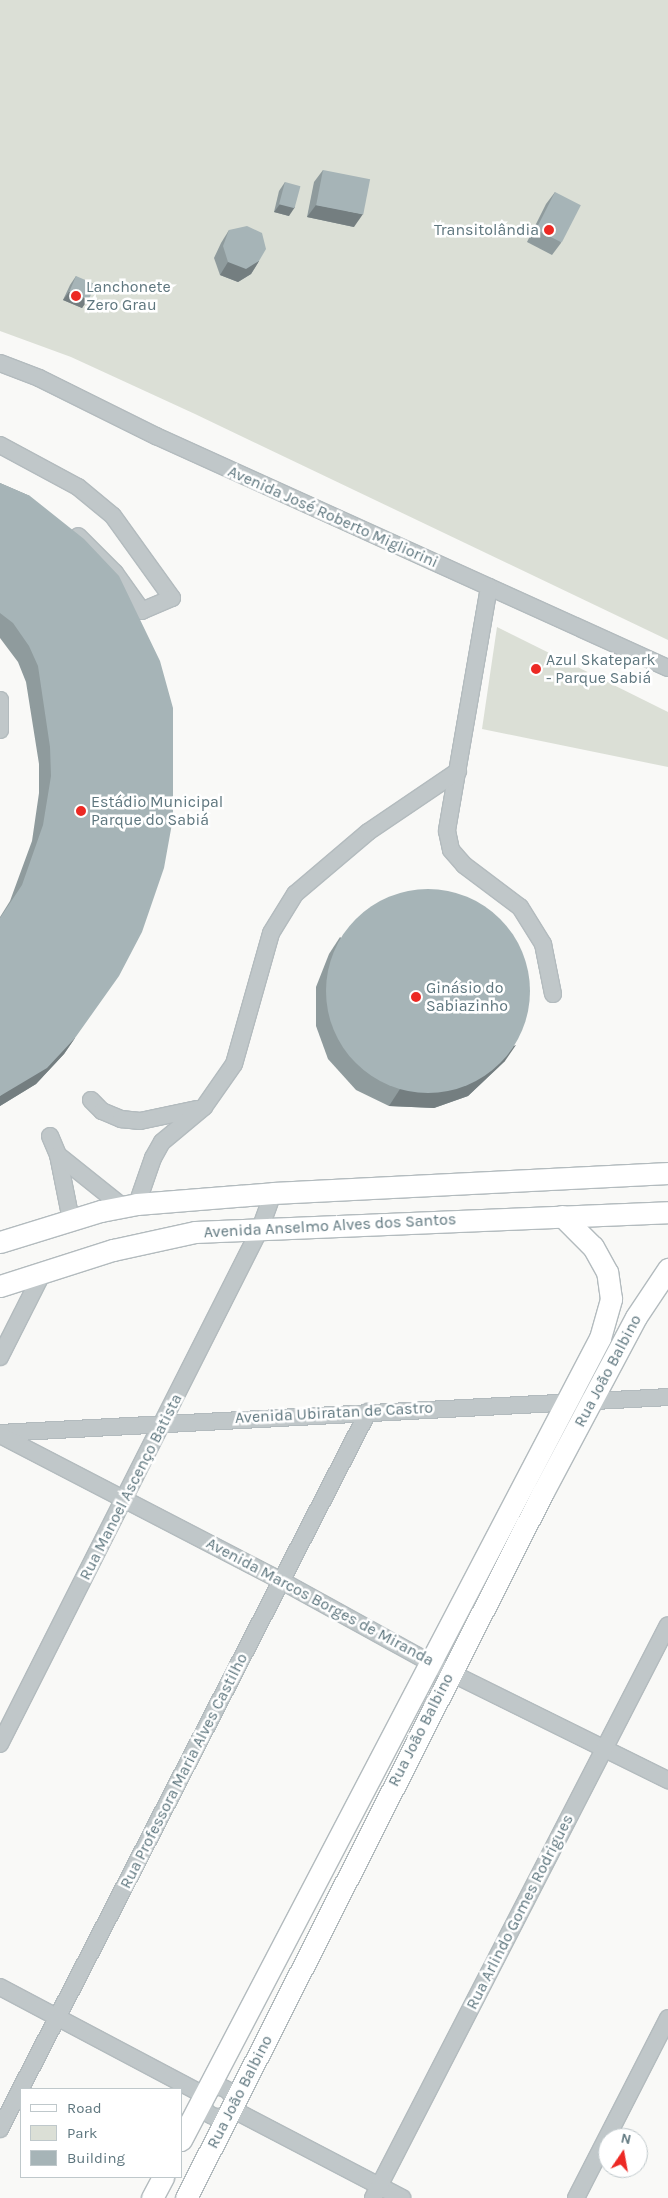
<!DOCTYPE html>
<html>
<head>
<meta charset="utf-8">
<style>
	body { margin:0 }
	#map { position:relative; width:668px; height:2198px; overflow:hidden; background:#f9f9f7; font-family:Karla,sans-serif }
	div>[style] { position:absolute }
	.green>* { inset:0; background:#dbdfd6 }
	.roads { filter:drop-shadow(1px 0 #b3bbbe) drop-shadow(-1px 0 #b3bbbe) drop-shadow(0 1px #b3bbbe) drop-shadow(0 -1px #b3bbbe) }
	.minor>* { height:16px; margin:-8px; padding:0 8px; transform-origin:8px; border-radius:8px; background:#c0c7c9 }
	.minor>.ring { margin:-8px; padding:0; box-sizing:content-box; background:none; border:16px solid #c0c7c9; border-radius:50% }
	.major>* { height:21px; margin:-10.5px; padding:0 10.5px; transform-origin:10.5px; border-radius:10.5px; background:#fff }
	.wall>* { inset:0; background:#8f9b9d }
	.shaded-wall>* { inset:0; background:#747e80 }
	.building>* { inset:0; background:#a6b4b7; transform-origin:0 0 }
	.round { border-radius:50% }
	.dots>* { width:14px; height:14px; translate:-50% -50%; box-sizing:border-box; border:2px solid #fff; border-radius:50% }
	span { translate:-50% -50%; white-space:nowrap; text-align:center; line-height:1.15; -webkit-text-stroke:5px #fff; paint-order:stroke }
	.poi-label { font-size:16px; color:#5e767e }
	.right { translate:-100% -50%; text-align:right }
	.left { translate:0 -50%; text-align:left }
	.street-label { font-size:16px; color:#5e767e }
	.legend { position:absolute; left:20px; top:2088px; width:162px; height:90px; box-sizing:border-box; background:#fff; border:1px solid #bfc8cb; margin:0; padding:6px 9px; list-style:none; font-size:15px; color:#5e767e }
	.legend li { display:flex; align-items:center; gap:10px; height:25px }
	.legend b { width:25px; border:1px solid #bfc8cb }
	.north { position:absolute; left:598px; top:2128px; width:50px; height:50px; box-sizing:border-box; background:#fff; border:1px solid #bfc8cb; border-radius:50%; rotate:12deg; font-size:14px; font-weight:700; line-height:20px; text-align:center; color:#5e767e }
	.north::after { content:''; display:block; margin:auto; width:18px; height:22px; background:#ec2924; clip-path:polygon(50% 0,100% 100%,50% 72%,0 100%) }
</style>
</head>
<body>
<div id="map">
	<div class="green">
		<i style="clip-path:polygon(0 0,668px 0,668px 640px,195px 414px,71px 357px,0 331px)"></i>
		<i style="clip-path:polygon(497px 627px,668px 712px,668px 767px,482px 729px)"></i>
	</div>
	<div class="roads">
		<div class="minor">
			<i style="left:0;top:363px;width:42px;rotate:21deg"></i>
			<i style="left:39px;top:378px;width:131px;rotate:26.4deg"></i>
			<i style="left:156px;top:436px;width:562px;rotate:24.38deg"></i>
			<i style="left:0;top:445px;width:89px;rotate:28.3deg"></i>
			<i style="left:78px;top:487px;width:45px;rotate:39.6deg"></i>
			<i style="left:113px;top:516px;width:101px;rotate:54.3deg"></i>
			<i style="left:172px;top:598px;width:33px;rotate:157deg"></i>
			<i style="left:142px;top:611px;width:47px;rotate:-125.4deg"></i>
			<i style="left:115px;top:573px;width:52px;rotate:-135deg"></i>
			<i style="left:489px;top:587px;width:248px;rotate:99.8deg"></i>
			<i style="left:447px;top:831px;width:19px;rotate:78deg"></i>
			<i style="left:451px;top:850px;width:20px;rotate:49deg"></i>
			<i style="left:464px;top:865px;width:70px;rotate:36.9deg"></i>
			<i style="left:520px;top:907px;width:44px;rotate:58.1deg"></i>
			<i style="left:543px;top:944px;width:51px;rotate:78.7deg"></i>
			<i style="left:0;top:700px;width:30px;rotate:90deg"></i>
			<i style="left:91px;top:1100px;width:16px;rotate:45deg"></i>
			<i style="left:102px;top:1111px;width:21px;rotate:23deg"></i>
			<i style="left:121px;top:1119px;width:19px;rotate:6deg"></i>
			<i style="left:140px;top:1121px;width:58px;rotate:-11.9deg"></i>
			<i style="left:50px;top:1136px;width:21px;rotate:67deg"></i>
			<i style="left:58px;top:1155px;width:66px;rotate:78.7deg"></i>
			<i style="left:58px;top:1155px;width:82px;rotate:38.6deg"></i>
			<i style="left:137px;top:1204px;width:49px;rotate:-70.8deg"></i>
			<i style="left:153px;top:1158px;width:18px;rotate:-61deg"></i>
			<i style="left:162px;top:1142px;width:55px;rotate:-39.8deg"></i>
			<i style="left:204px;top:1107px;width:52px;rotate:-55.1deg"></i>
			<i style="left:234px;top:1064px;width:136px;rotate:-74.2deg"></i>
			<i style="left:271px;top:933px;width:46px;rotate:-58.4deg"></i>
			<i style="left:295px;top:894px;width:96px;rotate:-40.3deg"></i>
			<i style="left:368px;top:832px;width:109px;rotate:-34.1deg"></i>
			<i style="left:0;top:1357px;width:93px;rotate:-63.2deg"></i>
			<i style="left:0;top:1433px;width:669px;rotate:-3.08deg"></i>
			<i style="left:0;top:1435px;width:318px;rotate:27.4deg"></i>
			<i style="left:282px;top:1581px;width:168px;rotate:28.9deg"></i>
			<i style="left:429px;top:1662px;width:267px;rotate:26.3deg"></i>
			<i style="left:0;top:1744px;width:577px;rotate:-63.21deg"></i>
			<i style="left:260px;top:1229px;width:38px;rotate:-70deg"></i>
			<i style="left:0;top:1987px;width:231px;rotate:27.9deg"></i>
			<i class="ring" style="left:203px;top:2087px;width:14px;height:14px"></i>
			<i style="left:232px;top:2109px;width:192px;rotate:27.6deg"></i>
			<i style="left:0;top:2129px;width:806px;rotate:-62.83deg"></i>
			<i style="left:373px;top:2198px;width:644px;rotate:-62.76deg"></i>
			<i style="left:576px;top:2198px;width:202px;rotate:-62.9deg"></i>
		</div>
		<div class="major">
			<i style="left:0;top:1242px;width:106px;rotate:-17.1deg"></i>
			<i style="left:101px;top:1211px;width:37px;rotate:-11deg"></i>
			<i style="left:137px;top:1204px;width:136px;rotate:-4.6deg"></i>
			<i style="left:273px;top:1193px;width:396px;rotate:-2.9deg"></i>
			<i style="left:0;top:1286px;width:119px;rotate:-17.7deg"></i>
			<i style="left:113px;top:1250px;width:84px;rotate:-12.4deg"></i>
			<i style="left:195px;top:1232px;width:473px;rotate:-2.4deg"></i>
			<i style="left:181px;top:2140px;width:905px;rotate:-62.42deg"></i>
			<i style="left:600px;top:1338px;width:41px;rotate:-74.2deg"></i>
			<i style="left:611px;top:1299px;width:27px;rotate:-98deg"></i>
			<i style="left:607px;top:1272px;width:29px;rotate:-119deg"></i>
			<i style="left:593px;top:1247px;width:44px;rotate:-135deg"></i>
			<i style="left:152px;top:2198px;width:24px;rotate:-62deg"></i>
			<i style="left:186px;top:2198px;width:791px;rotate:-63.18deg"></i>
			<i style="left:543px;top:1492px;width:198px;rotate:-62deg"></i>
			<i style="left:636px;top:1317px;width:58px;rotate:-56.3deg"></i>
		</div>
	</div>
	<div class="wall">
		<i style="clip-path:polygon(323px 170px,354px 227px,307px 217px,314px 182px)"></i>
		<i style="clip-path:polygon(285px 182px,289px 216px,274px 212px,279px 191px)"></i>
		<i style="clip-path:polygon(555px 192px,561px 243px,552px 255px,527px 242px,546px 204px)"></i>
		<i style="clip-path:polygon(229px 230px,259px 261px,251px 274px,238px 282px,220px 275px,214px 258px,221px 243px)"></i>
		<i style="clip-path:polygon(76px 276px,88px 299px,82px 308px,63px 300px,70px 285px)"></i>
		<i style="clip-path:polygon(0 483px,30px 496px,75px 1038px,64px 1054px,36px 1084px,0 1106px,0 917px,10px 901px,32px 841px,39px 793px,39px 764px,26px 682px,18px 662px,0 638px)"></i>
		<i style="clip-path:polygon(340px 937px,505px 1061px,468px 1096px,434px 1108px,389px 1106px,356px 1090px,328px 1059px,316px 1026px,316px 987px,329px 954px)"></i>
	</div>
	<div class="shaded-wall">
		<i style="clip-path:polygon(280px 204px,295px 207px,289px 216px,274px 212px)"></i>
		<i style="clip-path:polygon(316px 205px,363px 214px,354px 227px,307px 217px)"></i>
		<i style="clip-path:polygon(259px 261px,251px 274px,238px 282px,220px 275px,228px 262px)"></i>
		<i style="clip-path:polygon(69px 292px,88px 299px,82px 308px,63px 300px)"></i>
		<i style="clip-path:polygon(75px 1038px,64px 1054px,36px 1084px,0 1106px,0 1096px)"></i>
		<i style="clip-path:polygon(516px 1045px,505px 1061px,468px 1096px,434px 1108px,389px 1106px,400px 1089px)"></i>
	</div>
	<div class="building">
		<i style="left:323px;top:170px;width:48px;height:36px;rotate:11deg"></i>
		<i style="left:285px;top:182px;width:16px;height:23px;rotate:15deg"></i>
		<i style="left:555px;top:192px;width:29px;height:42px;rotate:27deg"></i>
		<i style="clip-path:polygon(247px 226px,262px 233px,266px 249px,259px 261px,246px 269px,228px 262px,223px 246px,229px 230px)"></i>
		<i style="left:76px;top:276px;width:21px;height:17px;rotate:23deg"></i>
		<i style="clip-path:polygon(0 483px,30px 496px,84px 539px,119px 576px,160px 661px,173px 708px,173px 818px,164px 868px,142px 932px,119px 976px,75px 1038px,47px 1068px,0 1096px,0 918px,22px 885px,43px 825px,51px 776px,50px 747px,38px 666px,29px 646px,13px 623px,0 613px)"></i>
		<i class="round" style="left:326px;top:889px;width:204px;height:204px"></i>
	</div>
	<div class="dots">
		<i style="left:549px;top:230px;background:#ec2924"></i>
		<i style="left:76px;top:296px;background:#ec2924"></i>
		<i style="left:536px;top:669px;background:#ec2924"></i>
		<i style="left:81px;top:811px;background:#ec2924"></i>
		<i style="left:416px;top:997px;background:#ec2924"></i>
	</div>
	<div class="poi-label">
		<span class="right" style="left:539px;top:230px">Transitolândia</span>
		<span class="left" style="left:86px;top:296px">Lanchonete<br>Zero Grau</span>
		<span class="left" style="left:546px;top:669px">Azul Skatepark<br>- Parque Sabiá</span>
		<span class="left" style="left:91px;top:811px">Estádio Municipal<br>Parque do Sabiá</span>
		<span class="left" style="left:426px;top:997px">Ginásio do<br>Sabiazinho</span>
	</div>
	<div class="street-label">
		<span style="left:333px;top:517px;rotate:24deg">Avenida José Roberto Migliorini</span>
		<span style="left:330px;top:1226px;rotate:-3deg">Avenida Anselmo Alves dos Santos</span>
		<span style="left:608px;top:1371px;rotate:-62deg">Rua João Balbino</span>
		<span style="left:334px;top:1413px;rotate:-3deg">Avenida Ubiratan de Castro</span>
		<span style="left:131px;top:1487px;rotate:-63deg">Rua Manoel Ascenço Batista</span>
		<span style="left:320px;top:1602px;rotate:28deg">Avenida Marcos Borges de Miranda</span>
		<span style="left:421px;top:1730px;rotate:-63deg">Rua João Balbino</span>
		<span style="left:184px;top:1771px;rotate:-63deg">Rua Professora Maria Alves Castilho</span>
		<span style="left:520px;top:1912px;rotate:-63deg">Rua Arlindo Gomes Rodrigues</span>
		<span style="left:240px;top:2092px;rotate:-63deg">Rua João Balbino</span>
	</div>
	<ul class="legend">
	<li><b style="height:6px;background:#fff"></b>Road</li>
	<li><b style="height:14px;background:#dbdfd6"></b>Park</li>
	<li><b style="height:14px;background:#a6b4b7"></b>Building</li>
	</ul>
	<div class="north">N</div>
</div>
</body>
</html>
